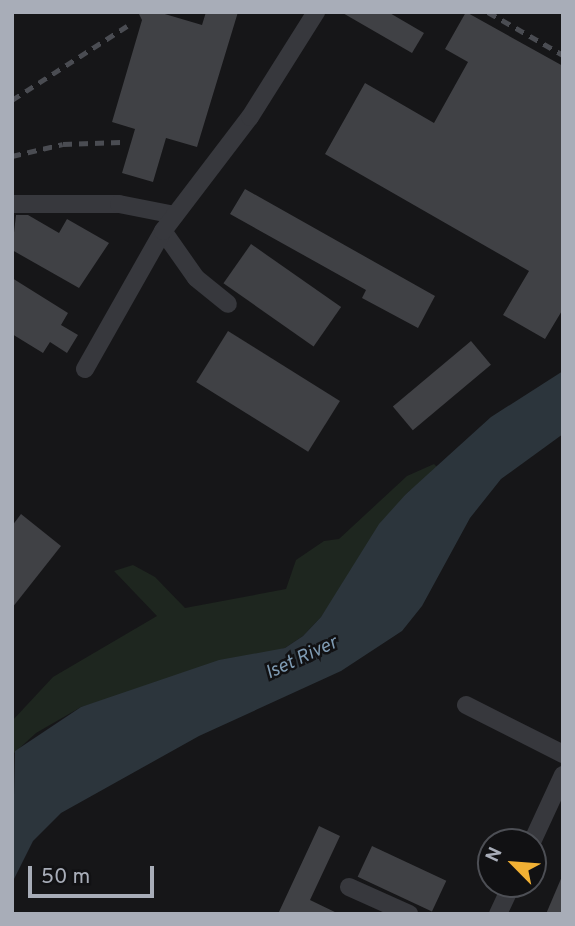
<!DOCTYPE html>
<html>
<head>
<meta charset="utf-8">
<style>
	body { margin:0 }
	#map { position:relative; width:575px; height:926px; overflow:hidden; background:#161618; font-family:Overpass,sans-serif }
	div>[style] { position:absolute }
	.green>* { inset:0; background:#1e261f }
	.water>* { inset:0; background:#2c353c }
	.building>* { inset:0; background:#404145; transform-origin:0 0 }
	.minor>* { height:18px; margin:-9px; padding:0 9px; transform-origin:9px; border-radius:9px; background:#37383d }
	.rail>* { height:5px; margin-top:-2.5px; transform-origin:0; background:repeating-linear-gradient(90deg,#4a4c52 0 9px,transparent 0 16px) }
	span { translate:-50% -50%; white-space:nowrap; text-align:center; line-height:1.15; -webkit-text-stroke:5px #111113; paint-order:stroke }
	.water-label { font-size:19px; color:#7f9bb3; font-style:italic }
	.frame { position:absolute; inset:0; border:14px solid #a8adb8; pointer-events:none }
	.north { position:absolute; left:477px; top:828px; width:70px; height:70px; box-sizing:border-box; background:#111113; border:2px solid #4d4f55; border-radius:50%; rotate:295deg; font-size:19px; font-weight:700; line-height:28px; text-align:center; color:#a8adb8 }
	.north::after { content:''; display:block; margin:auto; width:24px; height:32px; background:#f2b134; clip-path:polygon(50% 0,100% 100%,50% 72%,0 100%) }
	.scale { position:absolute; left:28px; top:866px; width:126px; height:32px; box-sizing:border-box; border:4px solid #a8adb8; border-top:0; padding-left:9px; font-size:21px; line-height:24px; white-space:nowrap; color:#a8adb8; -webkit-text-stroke:5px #111113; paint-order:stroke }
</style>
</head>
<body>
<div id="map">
	<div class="green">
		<i style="clip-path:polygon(434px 464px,437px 467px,406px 494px,321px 617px,303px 636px,285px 648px,81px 707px,36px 733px,12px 755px,12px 721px,53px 677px,157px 616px,114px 571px,133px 565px,155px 577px,185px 608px,286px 589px,296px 560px,324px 541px,339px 539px,407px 476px)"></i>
	</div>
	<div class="water">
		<i style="clip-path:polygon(563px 371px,563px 434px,501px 479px,470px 518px,422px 606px,402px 631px,341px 671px,199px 736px,61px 813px,33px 841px,12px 883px,15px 751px,81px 707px,219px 660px,285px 648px,303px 636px,321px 617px,379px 524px,406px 494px,491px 417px)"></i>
	</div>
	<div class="building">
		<i style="clip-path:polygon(138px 12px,158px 12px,202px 25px,206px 12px,238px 12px,197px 147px,166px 138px,153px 182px,122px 173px,135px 129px,112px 122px,142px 20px)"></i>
		<i style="clip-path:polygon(341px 12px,388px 12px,424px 33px,412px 53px)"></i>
		<i style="clip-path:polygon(466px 12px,563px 66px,563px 309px,545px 339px,503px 315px,529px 271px,325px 154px,365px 83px,434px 123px,468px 62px,445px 49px)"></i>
		<i style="clip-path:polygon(245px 189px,435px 296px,418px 328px,362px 298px,366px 290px,230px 214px)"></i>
		<i style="clip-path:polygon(16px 215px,28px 215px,59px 233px,67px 219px,109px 243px,79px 288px,12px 250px)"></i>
		<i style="left:251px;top:244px;width:110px;height:48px;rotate:35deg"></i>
		<i style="clip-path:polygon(12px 278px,68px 313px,61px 325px,78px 335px,67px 353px,50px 342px,43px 353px,12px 334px)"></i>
		<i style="left:228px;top:331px;width:132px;height:60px;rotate:32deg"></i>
		<i style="left:471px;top:341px;width:31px;height:102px;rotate:50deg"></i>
		<i style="clip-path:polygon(21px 514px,61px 546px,12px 608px,12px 526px)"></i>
		<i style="clip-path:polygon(319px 826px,340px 836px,310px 900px,339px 914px,278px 914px)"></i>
		<i style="left:372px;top:846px;width:82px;height:34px;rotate:25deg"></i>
		<i style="clip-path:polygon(563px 874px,563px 914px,546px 914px)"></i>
	</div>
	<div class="minor">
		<i style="left:12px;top:204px;width:107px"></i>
		<i style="left:119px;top:204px;width:57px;rotate:11.1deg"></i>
		<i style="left:163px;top:231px;width:57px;rotate:54.9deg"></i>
		<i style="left:196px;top:278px;width:41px;rotate:39.1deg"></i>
		<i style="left:85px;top:369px;width:159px;rotate:-60.5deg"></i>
		<i style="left:163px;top:231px;width:143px;rotate:-52.7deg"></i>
		<i style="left:250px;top:117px;width:124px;rotate:-57.8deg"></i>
		<i style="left:466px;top:705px;width:109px;rotate:26.8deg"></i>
		<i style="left:532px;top:842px;width:74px;rotate:-65.2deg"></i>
		<i style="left:349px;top:887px;width:66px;rotate:24.2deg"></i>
		<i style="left:498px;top:914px;width:33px;rotate:-65deg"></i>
	</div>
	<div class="rail">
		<i style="left:488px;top:12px;width:86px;rotate:29.8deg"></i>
		<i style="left:12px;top:100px;width:137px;rotate:-32.8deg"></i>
		<i style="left:12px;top:156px;width:52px;rotate:-13.2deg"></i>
		<i style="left:63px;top:144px;width:58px;rotate:-2deg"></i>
	</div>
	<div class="water-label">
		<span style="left:302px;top:659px;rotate:-25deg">Iset River</span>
	</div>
	<div class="frame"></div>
	<div class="north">N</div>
	<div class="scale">50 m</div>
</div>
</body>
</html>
